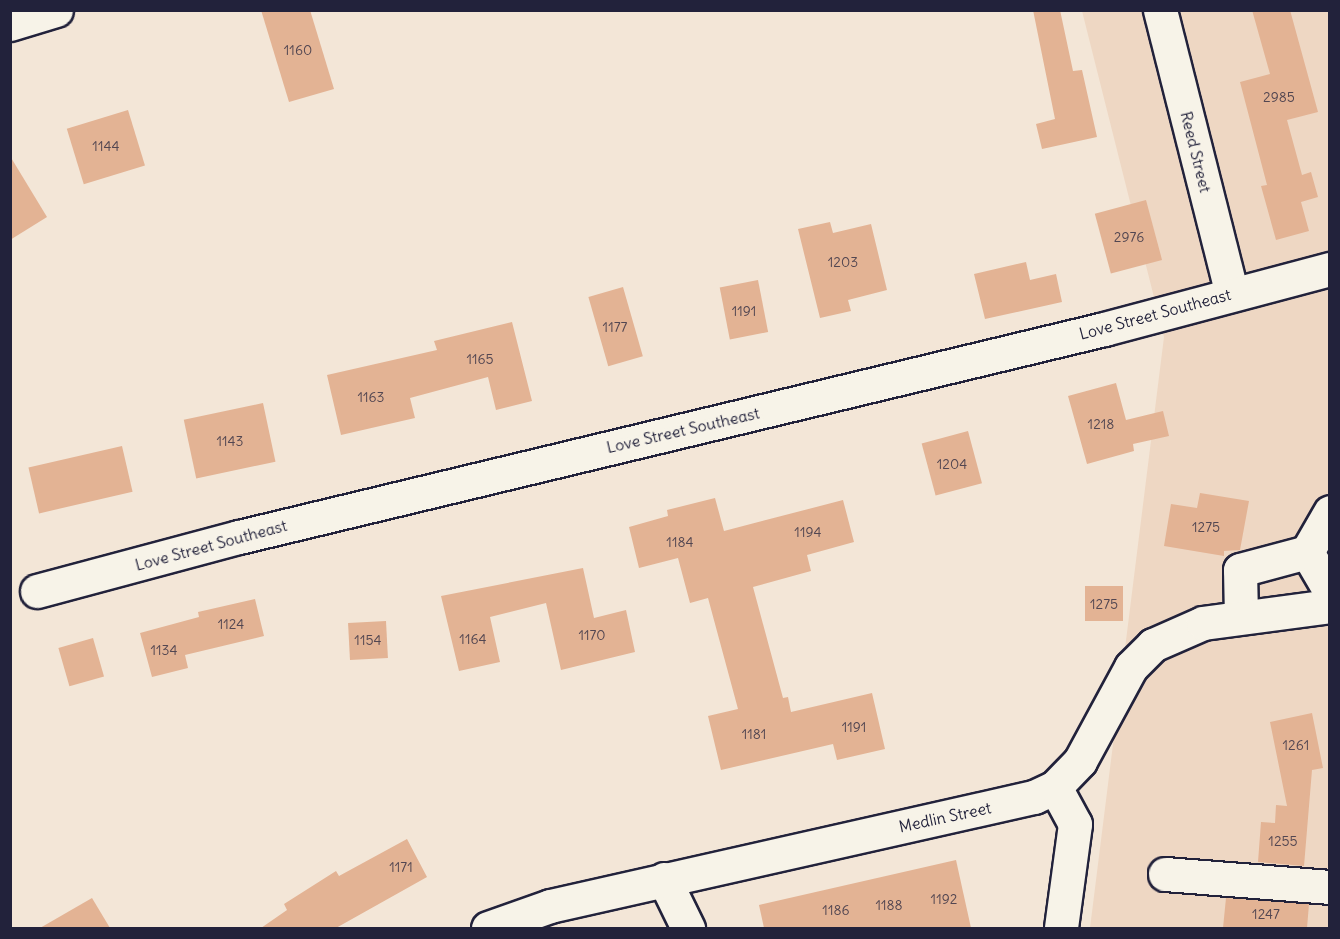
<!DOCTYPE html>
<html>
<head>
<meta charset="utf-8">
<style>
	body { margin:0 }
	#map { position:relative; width:1340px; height:939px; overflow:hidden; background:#f3e6d7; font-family:Delius,sans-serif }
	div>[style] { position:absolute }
	.built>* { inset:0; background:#eed7c3 }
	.building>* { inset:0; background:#e3b394; transform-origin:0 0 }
	.roads { filter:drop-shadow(2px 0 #22223b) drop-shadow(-2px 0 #22223b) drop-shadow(0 2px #22223b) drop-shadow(0 -2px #22223b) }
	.minor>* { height:33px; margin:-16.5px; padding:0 16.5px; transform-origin:16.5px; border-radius:16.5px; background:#f7f3e8 }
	span { translate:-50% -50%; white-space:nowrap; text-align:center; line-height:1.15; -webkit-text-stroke:6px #f7f3e8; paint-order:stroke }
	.number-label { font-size:14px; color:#524651 }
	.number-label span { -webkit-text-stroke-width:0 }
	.street-label { font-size:16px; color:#22223b }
	.frame { position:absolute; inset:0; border:12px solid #22223b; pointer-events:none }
</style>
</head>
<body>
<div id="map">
	<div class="built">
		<i style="clip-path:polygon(1082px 11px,1329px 11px,1329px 928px,1090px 928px,1164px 337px)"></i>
	</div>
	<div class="building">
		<i style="clip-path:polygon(261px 10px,310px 10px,334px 89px,289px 102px)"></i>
		<i style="clip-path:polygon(1033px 10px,1060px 10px,1073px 71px,1082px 70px,1097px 137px,1042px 149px,1036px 124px,1055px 119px)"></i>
		<i style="clip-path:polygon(1252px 10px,1290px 10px,1318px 112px,1287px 120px,1302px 175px,1311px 172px,1318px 197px,1301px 202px,1309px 231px,1276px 240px,1261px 186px,1267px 185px,1240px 82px,1270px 74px)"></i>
		<i style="left:128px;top:110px;width:58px;height:64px;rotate:73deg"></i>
		<i style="clip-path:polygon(10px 156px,47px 217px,10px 240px)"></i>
		<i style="left:1146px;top:200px;width:62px;height:53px;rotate:75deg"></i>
		<i style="clip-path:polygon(830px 222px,833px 233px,871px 224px,887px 290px,848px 300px,851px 311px,820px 318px,798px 229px)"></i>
		<i style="clip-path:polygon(1026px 262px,1030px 280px,1056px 274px,1062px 302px,985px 319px,974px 274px)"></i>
		<i style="left:758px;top:280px;width:53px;height:39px;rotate:79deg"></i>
		<i style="left:623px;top:287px;width:72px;height:36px;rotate:74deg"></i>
		<i style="clip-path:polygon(512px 322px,532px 401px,496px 410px,488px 377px,410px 398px,415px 418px,341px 435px,327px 375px,437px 350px,434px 341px)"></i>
		<i style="clip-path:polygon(1116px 383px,1126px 420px,1163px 411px,1169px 436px,1133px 444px,1134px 451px,1087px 464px,1068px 396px)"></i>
		<i style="left:263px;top:403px;width:60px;height:81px;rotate:78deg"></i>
		<i style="left:968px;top:431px;width:54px;height:48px;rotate:75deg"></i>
		<i style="left:122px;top:446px;width:47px;height:96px;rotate:77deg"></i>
		<i style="clip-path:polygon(1200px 493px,1249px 501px,1240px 550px,1224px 551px,1224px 556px,1164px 546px,1171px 504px,1197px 508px)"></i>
		<i style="clip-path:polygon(715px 498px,724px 531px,843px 500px,854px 542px,807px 555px,811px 571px,753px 587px,783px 698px,788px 697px,791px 712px,872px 693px,885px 749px,837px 760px,833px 744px,721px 770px,708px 716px,738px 709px,708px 598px,690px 603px,678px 558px,639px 568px,629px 527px,668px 516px,667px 510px)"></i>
		<i style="clip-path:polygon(583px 568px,594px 618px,626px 610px,635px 652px,561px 670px,546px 603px,490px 617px,500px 662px,459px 671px,441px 596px)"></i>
		<i style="left:1085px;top:586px;width:38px;height:35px"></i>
		<i style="clip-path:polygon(255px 599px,264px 636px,185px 655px,188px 668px,152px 677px,140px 633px,199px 617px,198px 612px)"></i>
		<i style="left:386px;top:621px;width:37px;height:38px;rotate:87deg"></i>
		<i style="left:93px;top:638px;width:40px;height:36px;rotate:74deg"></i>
		<i style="clip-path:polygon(1312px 713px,1323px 768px,1312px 770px,1304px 866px,1258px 862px,1261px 822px,1275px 823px,1276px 805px,1287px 806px,1270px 722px)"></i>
		<i style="clip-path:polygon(407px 839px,427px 877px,336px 928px,261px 928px,287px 910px,284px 904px,336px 871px,339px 876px)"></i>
		<i style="clip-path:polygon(956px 860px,971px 928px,764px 928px,759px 905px)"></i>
		<i style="clip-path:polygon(92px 898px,110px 928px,40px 928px)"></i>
		<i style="clip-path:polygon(1226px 898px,1309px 904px,1307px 928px,1223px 928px)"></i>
	</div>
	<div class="roads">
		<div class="minor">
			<i style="left:1160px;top:10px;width:293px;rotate:75.8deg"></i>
			<i style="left:10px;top:24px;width:48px;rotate:-16.9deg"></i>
			<i style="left:1307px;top:552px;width:45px;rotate:59.5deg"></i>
			<i style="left:37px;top:591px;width:209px;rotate:-15deg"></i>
			<i style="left:239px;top:537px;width:890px;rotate:-13.52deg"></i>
			<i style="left:1104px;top:329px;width:234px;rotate:-14.9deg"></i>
			<i style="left:1241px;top:617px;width:47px;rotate:-91.2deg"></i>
			<i style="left:1240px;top:570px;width:69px;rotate:-15deg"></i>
			<i style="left:1307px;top:552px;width:46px;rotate:-60.1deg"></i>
			<i style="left:1055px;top:787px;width:42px;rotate:61.6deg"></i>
			<i style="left:1075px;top:824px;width:105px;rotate:97.7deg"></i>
			<i style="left:1165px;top:874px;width:166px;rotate:4.5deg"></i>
			<i style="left:664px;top:879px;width:55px;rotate:63.9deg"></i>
			<i style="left:488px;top:928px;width:66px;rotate:-19.5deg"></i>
			<i style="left:550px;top:906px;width:496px;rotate:-12.7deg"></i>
			<i style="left:1034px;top:797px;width:23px;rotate:-25deg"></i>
			<i style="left:1055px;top:787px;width:36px;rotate:-46deg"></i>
			<i style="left:1080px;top:761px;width:107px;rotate:-61.5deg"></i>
			<i style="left:1131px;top:667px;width:31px;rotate:-45deg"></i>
			<i style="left:1153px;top:645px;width:55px;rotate:-23.7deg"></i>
			<i style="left:1203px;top:623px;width:128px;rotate:-7.6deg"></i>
		</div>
	</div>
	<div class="number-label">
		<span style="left:298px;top:50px">1160</span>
		<span style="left:1279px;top:97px">2985</span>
		<span style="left:106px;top:146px">1144</span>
		<span style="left:1129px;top:237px">2976</span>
		<span style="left:843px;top:262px">1203</span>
		<span style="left:744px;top:311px">1191</span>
		<span style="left:615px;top:327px">1177</span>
		<span style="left:480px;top:359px">1165</span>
		<span style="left:371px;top:397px">1163</span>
		<span style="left:1101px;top:424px">1218</span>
		<span style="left:230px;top:441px">1143</span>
		<span style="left:952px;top:464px">1204</span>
		<span style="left:1206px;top:527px">1275</span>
		<span style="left:808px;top:532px">1194</span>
		<span style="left:680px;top:542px">1184</span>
		<span style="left:1104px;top:604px">1275</span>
		<span style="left:231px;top:624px">1124</span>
		<span style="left:592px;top:635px">1170</span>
		<span style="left:473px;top:639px">1164</span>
		<span style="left:368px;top:640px">1154</span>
		<span style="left:164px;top:650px">1134</span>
		<span style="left:854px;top:727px">1191</span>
		<span style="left:754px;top:734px">1181</span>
		<span style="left:1296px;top:745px">1261</span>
		<span style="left:1283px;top:841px">1255</span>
		<span style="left:401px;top:867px">1171</span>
		<span style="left:944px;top:899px">1192</span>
		<span style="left:889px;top:905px">1188</span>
		<span style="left:836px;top:910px">1186</span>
		<span style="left:1266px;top:914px">1247</span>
	</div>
	<div class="street-label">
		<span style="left:1196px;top:152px;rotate:76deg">Reed Street</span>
		<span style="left:1155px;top:314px;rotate:-15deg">Love Street Southeast</span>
		<span style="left:683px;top:430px;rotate:-13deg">Love Street Southeast</span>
		<span style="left:211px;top:545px;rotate:-15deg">Love Street Southeast</span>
		<span style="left:945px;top:817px;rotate:-12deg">Medlin Street</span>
	</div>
	<div class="frame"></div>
</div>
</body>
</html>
